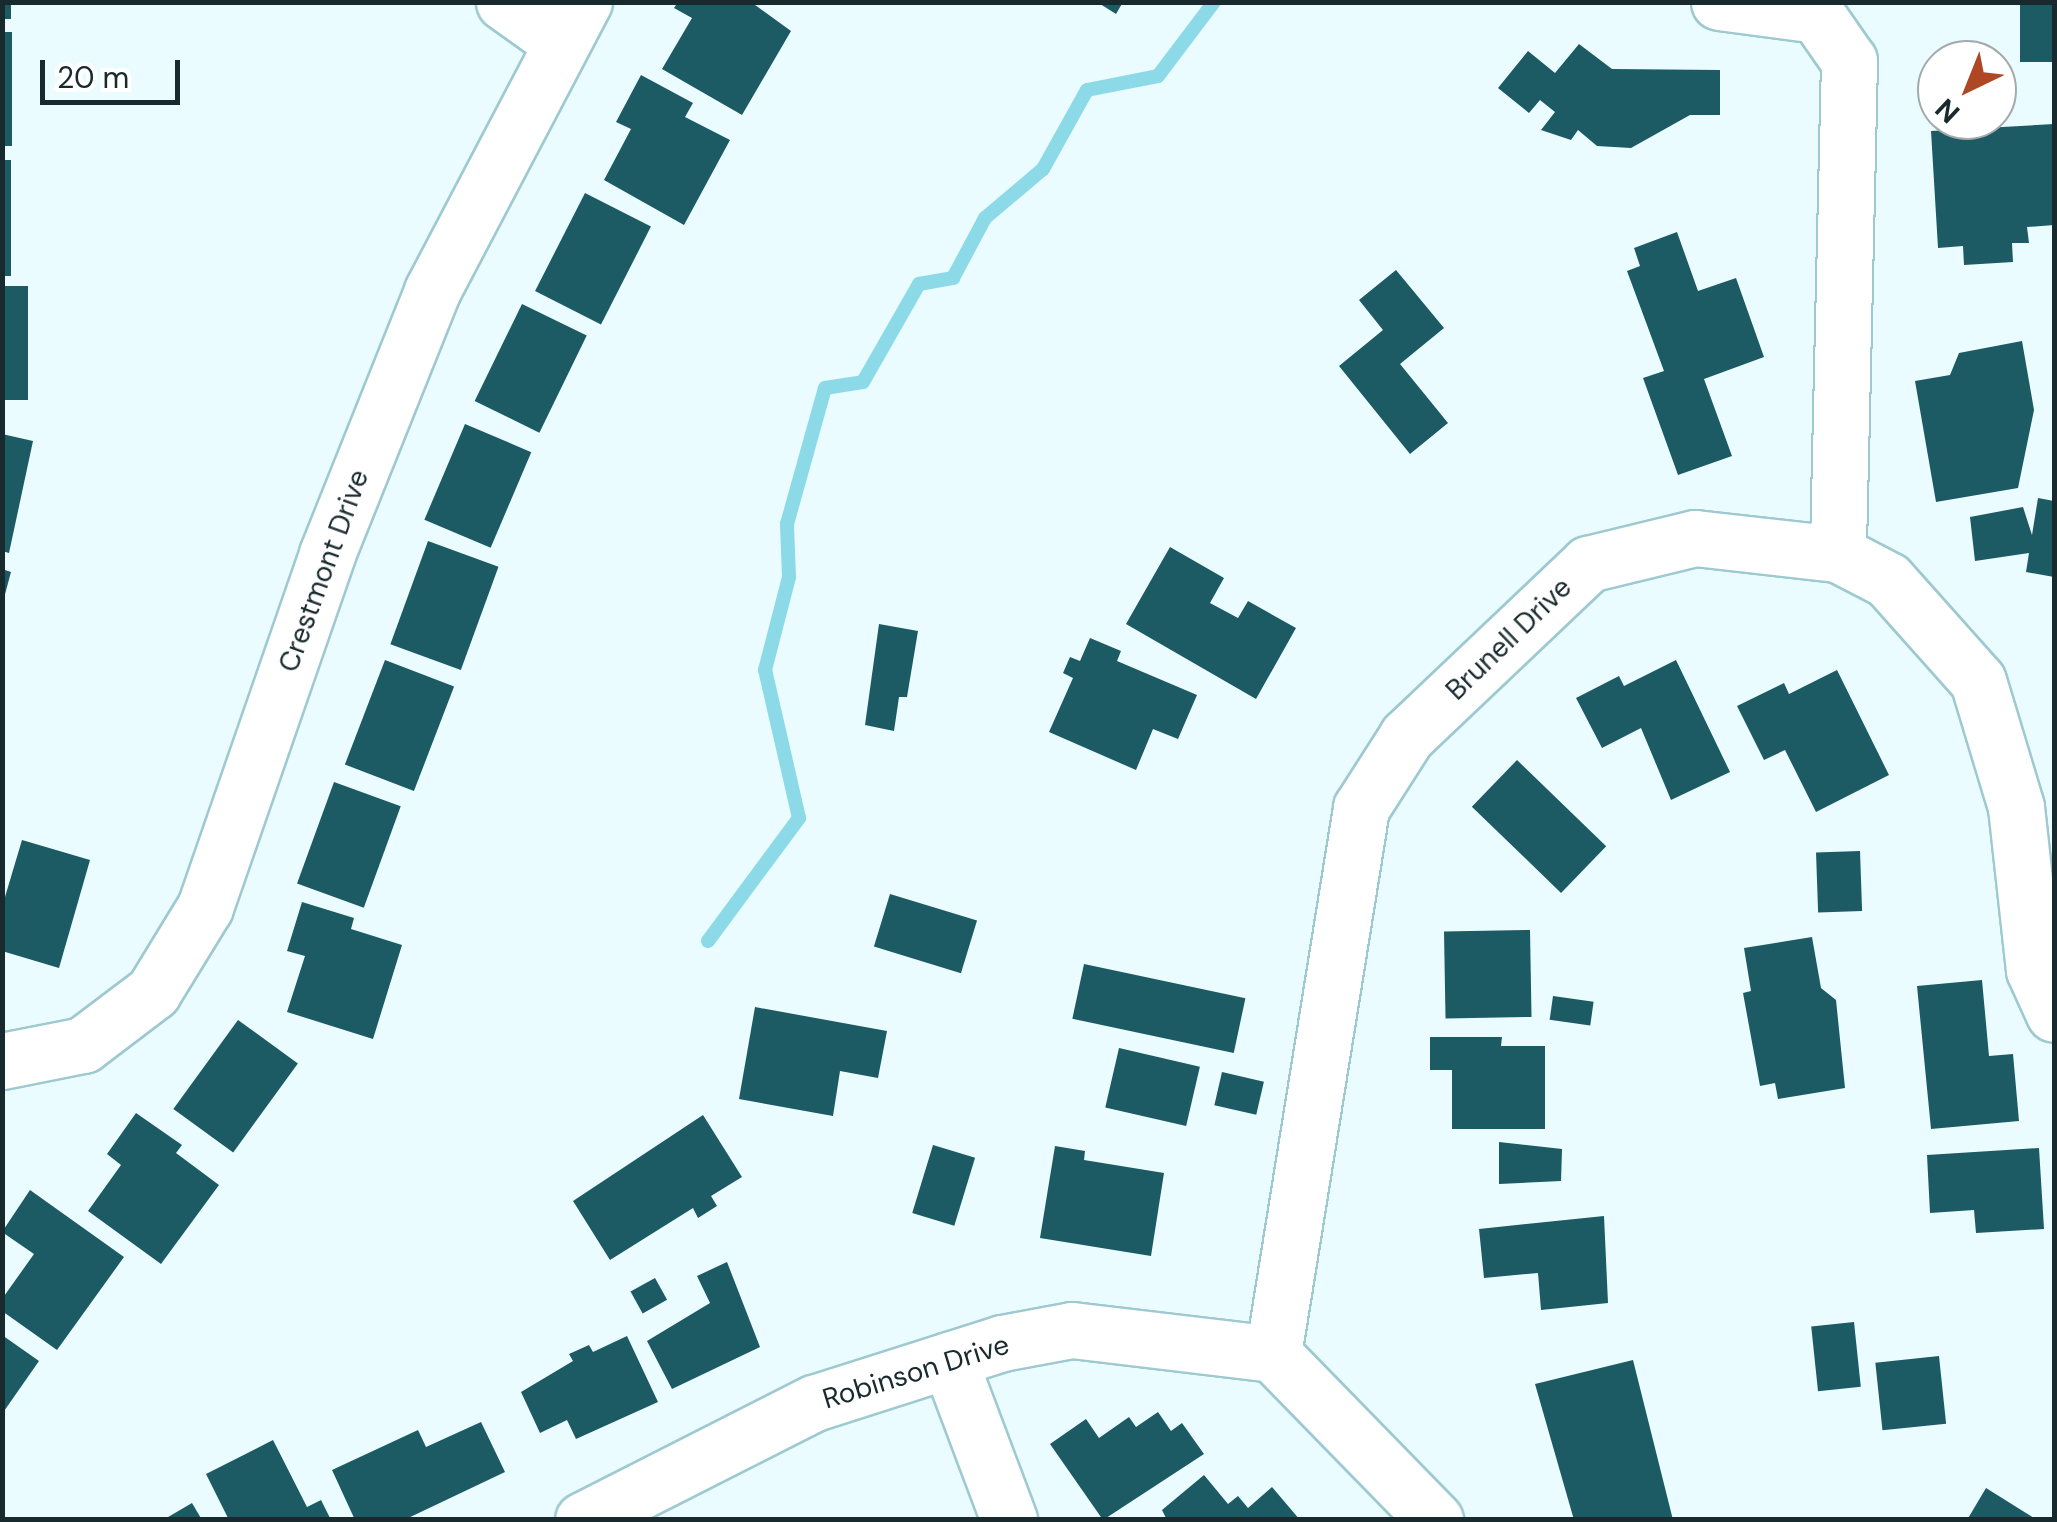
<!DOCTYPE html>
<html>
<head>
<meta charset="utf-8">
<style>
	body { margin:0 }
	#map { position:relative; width:2057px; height:1522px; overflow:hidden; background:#eafcff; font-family:"DM Sans",sans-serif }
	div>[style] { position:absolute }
	.stream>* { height:14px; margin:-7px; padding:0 7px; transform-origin:7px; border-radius:7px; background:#8cdae8 }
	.building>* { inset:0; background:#1c5a64; transform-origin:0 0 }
	.roads { filter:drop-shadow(2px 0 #9ec9d1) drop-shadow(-2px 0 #9ec9d1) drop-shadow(0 2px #9ec9d1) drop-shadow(0 -2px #9ec9d1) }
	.minor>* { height:55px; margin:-27.5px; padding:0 27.5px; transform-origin:27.5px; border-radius:27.5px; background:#fff }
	span { translate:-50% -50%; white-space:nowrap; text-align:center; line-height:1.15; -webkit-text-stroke:10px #fff; paint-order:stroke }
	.street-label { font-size:28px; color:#182a2d }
	.frame { position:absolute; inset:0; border:5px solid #182a2d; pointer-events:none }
	.north { position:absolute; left:1917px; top:40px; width:100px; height:100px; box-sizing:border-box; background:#fff; border:2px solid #a3aaab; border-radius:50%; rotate:223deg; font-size:28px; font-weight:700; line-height:40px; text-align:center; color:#182a2d }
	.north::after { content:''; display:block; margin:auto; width:35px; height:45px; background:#af4725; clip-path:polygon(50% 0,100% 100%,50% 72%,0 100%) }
	.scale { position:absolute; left:40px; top:60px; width:140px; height:45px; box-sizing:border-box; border:5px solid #182a2d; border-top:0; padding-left:12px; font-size:30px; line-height:35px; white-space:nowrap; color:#182a2d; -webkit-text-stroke:8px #fff; paint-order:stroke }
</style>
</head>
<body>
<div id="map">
	<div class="stream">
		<i style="left:708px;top:941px;width:153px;rotate:-53.5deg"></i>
		<i style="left:799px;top:818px;width:152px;rotate:-102.9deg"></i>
		<i style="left:765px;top:670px;width:96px;rotate:-75.5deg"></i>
		<i style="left:789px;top:577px;width:53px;rotate:-92.2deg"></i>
		<i style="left:787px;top:524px;width:141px;rotate:-74.4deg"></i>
		<i style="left:825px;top:388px;width:38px;rotate:-9deg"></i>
		<i style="left:863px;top:382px;width:113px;rotate:-60.3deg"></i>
		<i style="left:919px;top:284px;width:35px;rotate:-10deg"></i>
		<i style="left:953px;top:278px;width:68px;rotate:-61.9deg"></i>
		<i style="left:985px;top:218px;width:76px;rotate:-40.2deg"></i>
		<i style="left:1043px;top:169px;width:90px;rotate:-60.9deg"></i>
		<i style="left:1087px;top:90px;width:72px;rotate:-11.2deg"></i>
		<i style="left:1158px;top:76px;width:93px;rotate:-52.9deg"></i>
	</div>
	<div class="building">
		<i style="left:2px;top:2px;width:9px;height:17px"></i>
		<i style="clip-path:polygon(678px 2px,751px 2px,791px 31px,742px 115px,662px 69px,692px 18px,674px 8px)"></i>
		<i style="clip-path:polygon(1097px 2px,1123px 2px,1116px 14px)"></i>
		<i style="left:2020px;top:2px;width:34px;height:60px"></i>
		<i style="left:2px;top:32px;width:10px;height:114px"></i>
		<i style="clip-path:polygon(1579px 44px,1612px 69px,1720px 70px,1720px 115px,1690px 115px,1631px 148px,1597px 146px,1578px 130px,1571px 140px,1541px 130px,1555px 112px,1540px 100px,1529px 113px,1498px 88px,1528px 51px,1555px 73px)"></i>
		<i style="clip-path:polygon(641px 75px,693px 103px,685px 117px,730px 140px,684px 225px,604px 180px,631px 129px,616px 122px)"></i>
		<i style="clip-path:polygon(2054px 124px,2054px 225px,2027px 227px,2029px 243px,2012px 243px,2013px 262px,1964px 265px,1963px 246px,1938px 248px,1931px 131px)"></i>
		<i style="left:2px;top:160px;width:9px;height:116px"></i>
		<i style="left:585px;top:193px;width:74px;height:110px;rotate:27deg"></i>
		<i style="clip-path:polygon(1677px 232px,1698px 291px,1736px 278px,1764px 357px,1704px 379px,1732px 456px,1678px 475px,1643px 378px,1664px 371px,1627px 271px,1640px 266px,1634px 248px)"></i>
		<i style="clip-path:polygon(1396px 270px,1444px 328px,1400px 364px,1448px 423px,1410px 454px,1339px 366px,1383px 330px,1359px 300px)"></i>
		<i style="left:2px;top:286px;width:26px;height:114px"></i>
		<i style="left:522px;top:304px;width:72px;height:108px;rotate:26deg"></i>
		<i style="clip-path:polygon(2022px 341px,2034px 410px,2018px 488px,1936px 502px,1915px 381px,1950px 375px,1959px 353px)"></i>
		<i style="left:465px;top:424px;width:72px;height:104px;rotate:23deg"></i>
		<i style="clip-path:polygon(2px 434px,33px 441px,9px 553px,2px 551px)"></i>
		<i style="clip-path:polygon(2038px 498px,2054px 501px,2054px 577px,2026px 572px,2029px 553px,1975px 561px,1970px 517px,2023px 507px,2032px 535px)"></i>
		<i style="left:428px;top:541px;width:75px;height:110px;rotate:20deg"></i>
		<i style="clip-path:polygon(1170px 547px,1224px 578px,1210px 603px,1238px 618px,1248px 601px,1296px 628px,1256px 699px,1126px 624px)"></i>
		<i style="clip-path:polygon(2px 569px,11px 572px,4px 598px,2px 598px)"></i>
		<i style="clip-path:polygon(879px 624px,918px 631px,907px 697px,899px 697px,894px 731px,865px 725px)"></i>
		<i style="clip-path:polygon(1090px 638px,1121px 651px,1117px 661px,1197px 695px,1178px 739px,1153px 729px,1136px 770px,1049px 732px,1073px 678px,1063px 673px,1070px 657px,1080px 661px)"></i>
		<i style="left:385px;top:660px;width:74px;height:112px;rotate:21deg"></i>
		<i style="clip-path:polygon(1676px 660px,1730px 772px,1671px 800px,1641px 728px,1602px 748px,1576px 698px,1619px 676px,1624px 686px)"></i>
		<i style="clip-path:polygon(1837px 670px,1889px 775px,1816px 812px,1785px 750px,1764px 760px,1737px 706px,1784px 683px,1789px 694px)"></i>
		<i style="left:1517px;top:760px;width:124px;height:65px;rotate:44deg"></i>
		<i style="left:334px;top:782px;width:71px;height:108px;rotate:20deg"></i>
		<i style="clip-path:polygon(22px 840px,90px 860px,59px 968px,2px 951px,2px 907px)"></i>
		<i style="left:1860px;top:851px;width:60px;height:44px;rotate:88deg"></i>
		<i style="left:890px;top:894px;width:91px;height:55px;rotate:17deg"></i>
		<i style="clip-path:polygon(302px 902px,354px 918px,351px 929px,402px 945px,373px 1039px,287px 1012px,305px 956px,287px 951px)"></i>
		<i style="left:1530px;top:930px;width:87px;height:86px;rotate:89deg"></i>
		<i style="clip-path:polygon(1812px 937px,1821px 988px,1836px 1000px,1845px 1088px,1778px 1099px,1775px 1083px,1760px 1086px,1743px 993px,1751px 991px,1744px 948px)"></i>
		<i style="left:1084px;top:964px;width:165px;height:56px;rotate:12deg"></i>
		<i style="clip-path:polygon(1982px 980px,1989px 1056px,2013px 1054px,2019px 1121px,1931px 1129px,1917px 986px)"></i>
		<i style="left:1553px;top:996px;width:41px;height:24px;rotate:8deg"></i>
		<i style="clip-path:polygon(755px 1007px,887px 1031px,878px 1078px,840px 1071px,833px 1116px,739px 1099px)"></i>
		<i style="left:238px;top:1020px;width:74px;height:110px;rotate:36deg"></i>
		<i style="clip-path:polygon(1430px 1037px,1502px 1037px,1501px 1046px,1545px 1046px,1545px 1129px,1452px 1129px,1452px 1070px,1430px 1070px)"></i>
		<i style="left:1119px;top:1048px;width:83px;height:61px;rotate:13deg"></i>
		<i style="left:1222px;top:1072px;width:43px;height:34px;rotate:13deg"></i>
		<i style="clip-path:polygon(136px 1113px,182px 1145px,176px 1153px,219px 1185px,161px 1264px,88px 1211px,121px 1165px,107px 1154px)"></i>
		<i style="clip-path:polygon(703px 1115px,742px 1177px,711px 1196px,717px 1206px,698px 1218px,693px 1208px,610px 1260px,573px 1201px)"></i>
		<i style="clip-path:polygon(1499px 1142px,1562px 1149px,1561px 1181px,1499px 1184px)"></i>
		<i style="left:933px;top:1145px;width:44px;height:71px;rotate:17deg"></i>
		<i style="clip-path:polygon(1055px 1146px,1085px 1151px,1084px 1160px,1164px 1173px,1151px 1256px,1040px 1238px)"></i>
		<i style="clip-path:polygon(2039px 1148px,2044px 1229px,1976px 1233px,1974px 1210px,1930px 1213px,1927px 1155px)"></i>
		<i style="clip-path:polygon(30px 1190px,124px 1257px,57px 1350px,2px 1311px,2px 1299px,34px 1254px,2px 1232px)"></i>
		<i style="clip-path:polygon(1604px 1216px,1608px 1303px,1541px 1310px,1538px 1273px,1484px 1278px,1479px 1229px)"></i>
		<i style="clip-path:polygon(727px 1262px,760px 1347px,672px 1389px,647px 1341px,710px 1303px,697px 1276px)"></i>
		<i style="left:655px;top:1278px;width:25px;height:28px;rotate:61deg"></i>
		<i style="left:1854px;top:1322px;width:65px;height:43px;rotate:84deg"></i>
		<i style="clip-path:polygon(2px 1335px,39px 1361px,2px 1414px)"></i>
		<i style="clip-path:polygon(627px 1336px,658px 1402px,576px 1439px,567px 1420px,540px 1433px,521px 1392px,573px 1361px,569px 1354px,589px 1345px,593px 1352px)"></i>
		<i style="left:1939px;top:1356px;width:68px;height:64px;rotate:84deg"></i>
		<i style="clip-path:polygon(1633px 1360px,1673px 1520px,1574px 1520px,1535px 1384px)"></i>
		<i style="clip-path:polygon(1158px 1412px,1171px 1431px,1182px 1423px,1204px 1454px,1103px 1520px,1050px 1444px,1086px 1419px,1099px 1438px,1129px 1417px,1136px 1427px)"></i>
		<i style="clip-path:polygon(481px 1422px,505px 1472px,404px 1520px,355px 1520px,332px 1470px,418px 1430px,426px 1447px)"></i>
		<i style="clip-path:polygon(273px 1440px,307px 1507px,321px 1500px,331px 1520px,229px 1520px,206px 1474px)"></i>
		<i style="clip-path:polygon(1204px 1475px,1228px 1504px,1238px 1496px,1248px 1508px,1272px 1487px,1300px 1520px,1167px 1520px,1162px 1510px)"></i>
		<i style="clip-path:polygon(1986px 1488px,2037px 1520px,1967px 1520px)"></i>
		<i style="clip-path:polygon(192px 1503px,202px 1520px,163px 1520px)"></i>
	</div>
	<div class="roads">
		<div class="minor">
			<i style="left:504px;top:2px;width:69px;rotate:35.5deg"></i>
			<i style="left:1719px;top:2px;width:99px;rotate:7.6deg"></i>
			<i style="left:1817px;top:15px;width:56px;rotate:55.2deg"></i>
			<i style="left:1849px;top:61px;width:493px;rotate:91.3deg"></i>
			<i style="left:2px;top:1061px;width:83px;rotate:-11.2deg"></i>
			<i style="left:83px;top:1045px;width:88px;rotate:-37.1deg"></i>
			<i style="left:153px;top:992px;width:100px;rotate:-58.5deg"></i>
			<i style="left:205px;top:907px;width:373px;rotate:-70.9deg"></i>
			<i style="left:327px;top:554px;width:283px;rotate:-68.2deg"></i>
			<i style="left:432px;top:291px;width:327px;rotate:-62.3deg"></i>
			<i style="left:1273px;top:1354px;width:553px;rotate:-80.84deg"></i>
			<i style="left:1361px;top:808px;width:85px;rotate:-57.4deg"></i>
			<i style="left:1407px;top:736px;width:250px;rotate:-43.5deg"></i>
			<i style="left:1588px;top:564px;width:110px;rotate:-13.7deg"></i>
			<i style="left:1695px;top:538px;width:144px;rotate:6.4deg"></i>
			<i style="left:1838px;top:554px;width:56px;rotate:27.5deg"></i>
			<i style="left:1888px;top:580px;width:135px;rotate:48.3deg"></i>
			<i style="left:1978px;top:681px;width:132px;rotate:73.2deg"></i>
			<i style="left:2016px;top:807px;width:164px;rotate:83.7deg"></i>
			<i style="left:2034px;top:970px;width:48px;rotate:65.6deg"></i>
			<i style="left:1273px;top:1354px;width:232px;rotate:45.7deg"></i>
			<i style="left:949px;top:1360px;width:171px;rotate:69.4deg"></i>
			<i style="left:583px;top:1520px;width:259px;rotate:-26.9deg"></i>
			<i style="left:814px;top:1403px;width:197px;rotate:-17.7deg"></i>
			<i style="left:1002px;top:1343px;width:71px;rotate:-10.5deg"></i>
			<i style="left:1072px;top:1330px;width:202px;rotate:6.8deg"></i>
		</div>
	</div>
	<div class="street-label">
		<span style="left:324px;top:571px;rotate:-70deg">Crestmont Drive</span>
		<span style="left:1509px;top:639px;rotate:-44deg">Brunell Drive</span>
		<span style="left:916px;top:1372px;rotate:-17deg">Robinson Drive</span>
	</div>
	<div class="frame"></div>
	<div class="north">N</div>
	<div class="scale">20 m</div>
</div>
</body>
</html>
